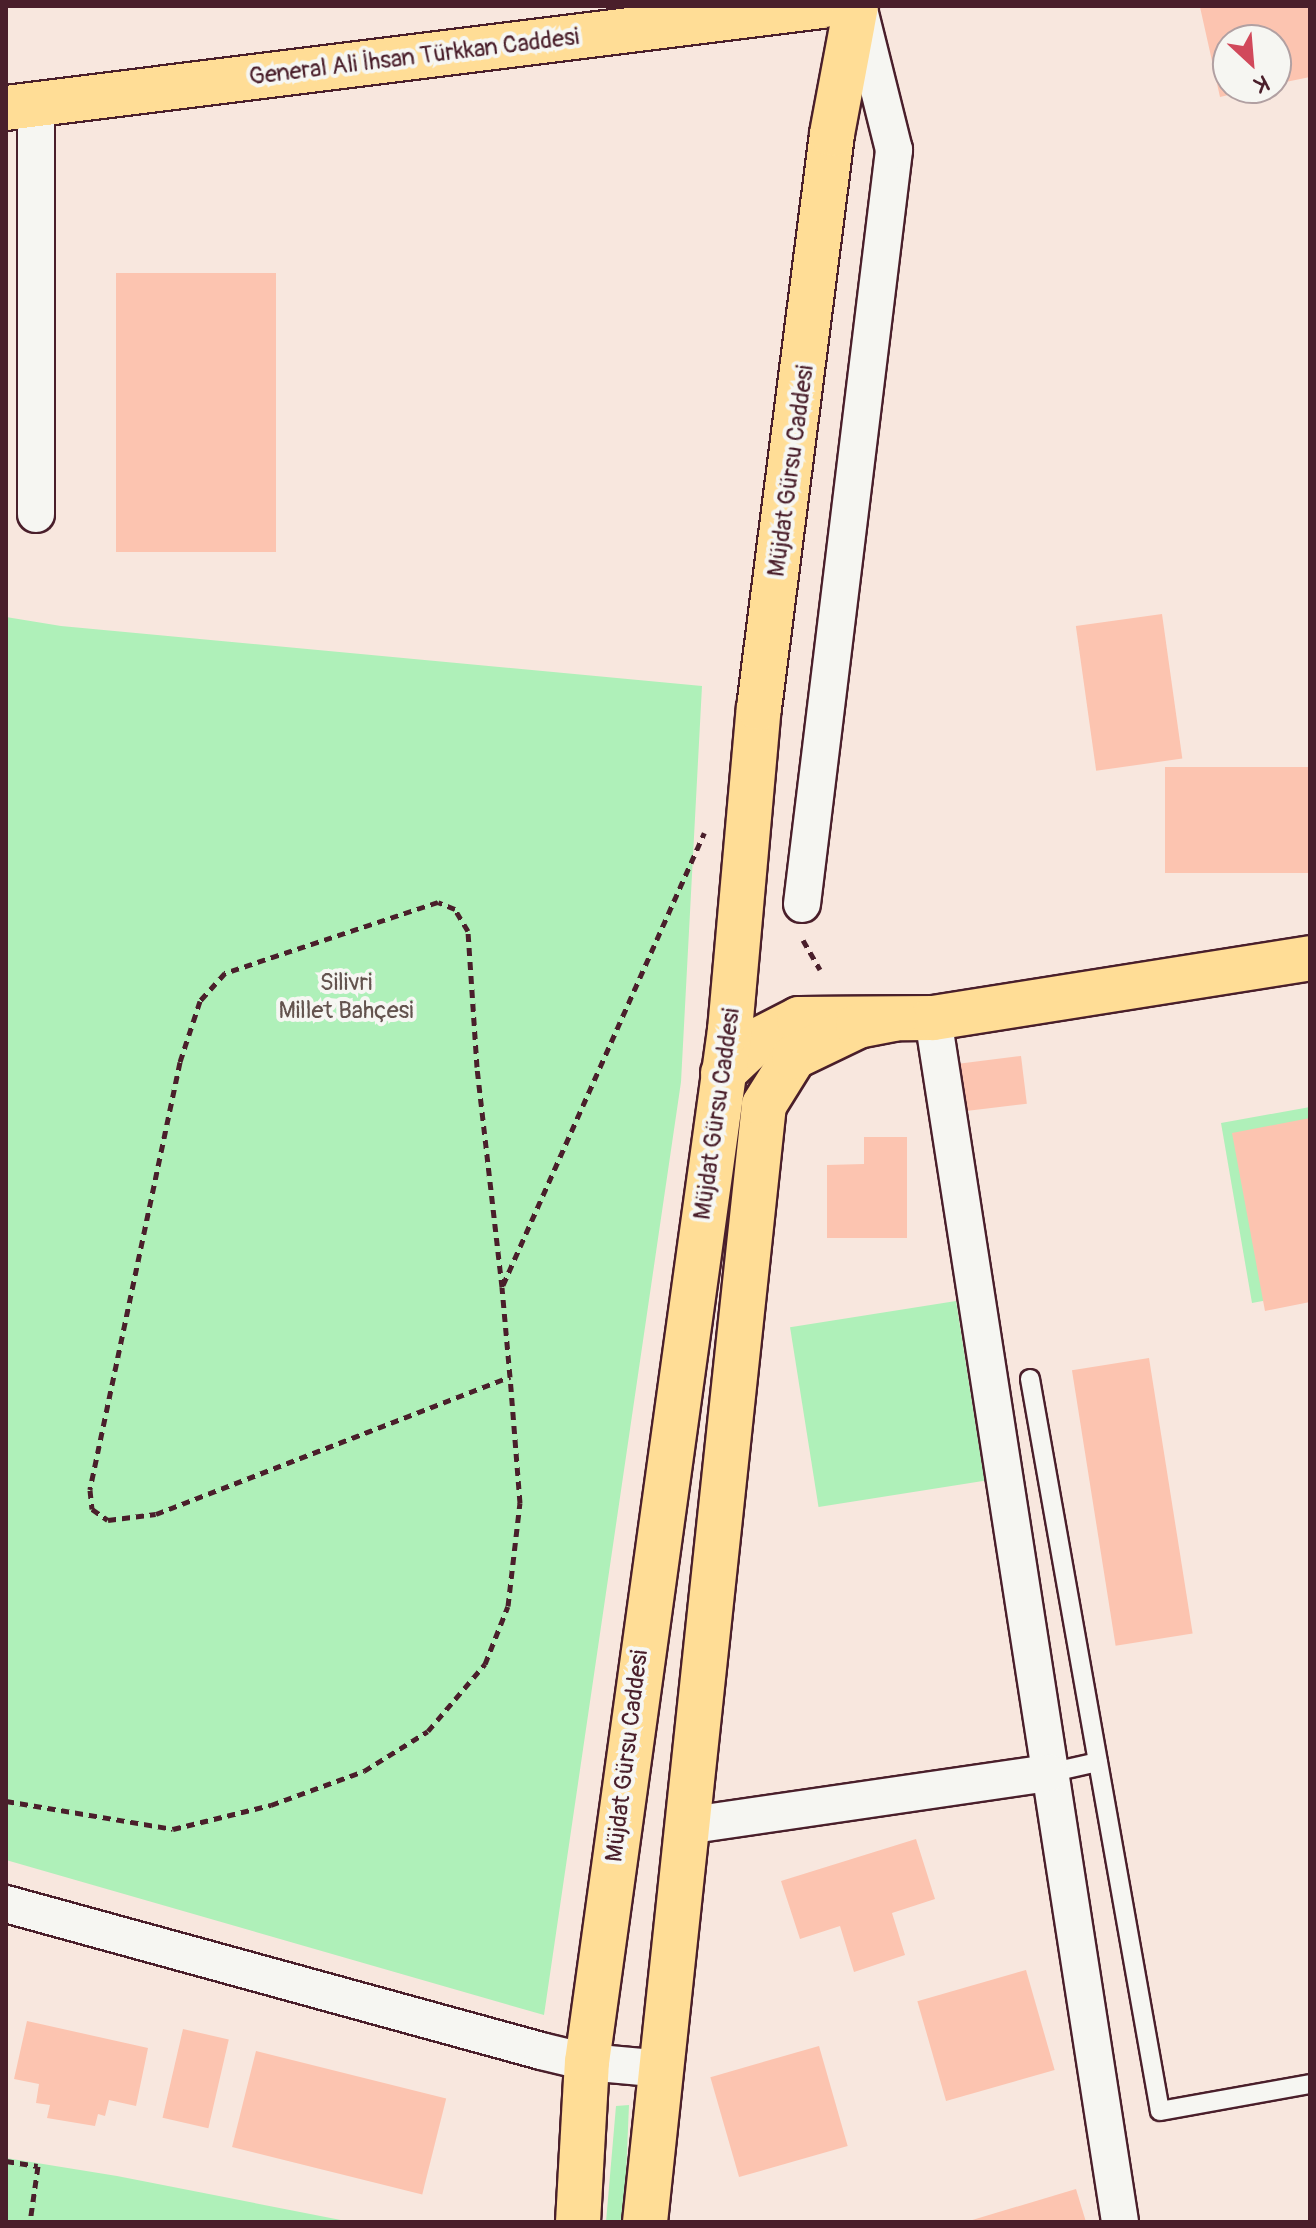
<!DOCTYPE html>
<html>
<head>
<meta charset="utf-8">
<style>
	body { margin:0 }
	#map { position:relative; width:1316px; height:2228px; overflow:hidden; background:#f8e7de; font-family:Pangolin,sans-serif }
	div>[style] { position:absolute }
	.green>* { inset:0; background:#aff0b9; transform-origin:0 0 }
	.building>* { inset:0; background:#fcc4b0; transform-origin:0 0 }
	.path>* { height:5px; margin-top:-2.5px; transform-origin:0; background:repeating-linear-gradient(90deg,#4a1f2b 0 8px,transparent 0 14px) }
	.roads { filter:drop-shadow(2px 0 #4a1f2b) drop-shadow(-2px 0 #4a1f2b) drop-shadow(0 2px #4a1f2b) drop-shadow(0 -2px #4a1f2b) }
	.service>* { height:18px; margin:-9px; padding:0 9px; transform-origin:9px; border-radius:9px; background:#f6f6f2 }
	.minor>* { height:36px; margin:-18px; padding:0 18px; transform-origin:18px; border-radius:18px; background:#f6f6f2 }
	.primary>* { height:44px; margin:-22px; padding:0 22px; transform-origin:22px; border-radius:22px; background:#ffdd96 }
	span { translate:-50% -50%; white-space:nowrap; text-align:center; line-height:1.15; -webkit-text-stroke:8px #f6f6f2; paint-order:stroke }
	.street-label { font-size:24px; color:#4a1f2b }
	.park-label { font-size:24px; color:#63534e }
	.frame { position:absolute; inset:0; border:8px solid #4a1f2b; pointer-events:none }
	.north { position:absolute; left:1212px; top:24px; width:80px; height:80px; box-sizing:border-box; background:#f6f6f2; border:2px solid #b1a0a2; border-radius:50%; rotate:154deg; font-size:22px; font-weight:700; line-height:32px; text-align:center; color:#4a1f2b }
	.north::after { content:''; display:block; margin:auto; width:28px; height:36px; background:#d1495b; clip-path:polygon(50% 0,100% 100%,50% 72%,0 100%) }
</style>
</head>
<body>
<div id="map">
	<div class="green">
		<i style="clip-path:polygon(6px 617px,61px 626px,702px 686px,681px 1082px,544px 2015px,6px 1860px)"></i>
		<i style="clip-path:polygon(1310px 1107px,1310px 1292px,1252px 1303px,1221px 1123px)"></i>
		<i style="left:956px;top:1301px;width:182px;height:168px;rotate:81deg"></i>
		<i style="clip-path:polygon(629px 2105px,624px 2222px,606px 2222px,616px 2106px)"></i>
		<i style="clip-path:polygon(6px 2158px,117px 2176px,351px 2222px,6px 2222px)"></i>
	</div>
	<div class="building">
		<i style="clip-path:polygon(1310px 6px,1310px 77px,1276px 84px,1276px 40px,1228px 40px,1228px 88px,1254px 89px,1220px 97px,1200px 7px)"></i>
		<i style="left:276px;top:273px;width:279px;height:160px;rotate:90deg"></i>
		<i style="left:1162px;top:614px;width:146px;height:87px;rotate:82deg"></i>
		<i style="left:1310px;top:767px;width:106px;height:145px;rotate:90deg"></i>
		<i style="left:1021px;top:1056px;width:48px;height:61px;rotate:83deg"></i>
		<i style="clip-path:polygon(1310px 1118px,1310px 1302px,1265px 1311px,1232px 1133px)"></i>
		<i style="clip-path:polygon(864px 1137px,907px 1137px,907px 1238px,827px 1238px,827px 1165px,864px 1164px)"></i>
		<i style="left:1149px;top:1358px;width:279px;height:78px;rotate:81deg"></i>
		<i style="clip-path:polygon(916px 1839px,935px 1899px,892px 1913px,905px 1955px,854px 1972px,840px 1926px,800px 1939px,781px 1881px)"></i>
		<i style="left:1026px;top:1970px;width:104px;height:113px;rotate:74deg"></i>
		<i style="clip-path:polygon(27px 2021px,148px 2048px,136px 2106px,109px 2100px,105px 2116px,98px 2114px,95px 2126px,47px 2118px,50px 2105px,36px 2103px,39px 2084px,14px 2079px)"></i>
		<i style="left:183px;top:2029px;width:47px;height:91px;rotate:13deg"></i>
		<i style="left:819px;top:2046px;width:104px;height:113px;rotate:74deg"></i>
		<i style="left:256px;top:2051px;width:196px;height:99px;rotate:14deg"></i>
		<i style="clip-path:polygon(1076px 2189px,1086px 2222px,969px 2222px,969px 2221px)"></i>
	</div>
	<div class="path">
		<i style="left:803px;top:940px;width:34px;rotate:60deg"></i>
		<i style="left:503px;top:1285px;width:495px;rotate:-66deg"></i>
		<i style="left:6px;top:1801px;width:169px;rotate:9.5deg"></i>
		<i style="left:173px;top:1829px;width:101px;rotate:-13.8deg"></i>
		<i style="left:271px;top:1805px;width:99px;rotate:-20.1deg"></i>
		<i style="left:364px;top:1771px;width:75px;rotate:-32deg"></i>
		<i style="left:428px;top:1731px;width:88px;rotate:-49.6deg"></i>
		<i style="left:485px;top:1664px;width:62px;rotate:-68.4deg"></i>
		<i style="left:508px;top:1606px;width:104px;rotate:-83.4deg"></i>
		<i style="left:520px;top:1503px;width:126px;rotate:-94.5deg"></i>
		<i style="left:510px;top:1377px;width:90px;rotate:-95.1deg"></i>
		<i style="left:502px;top:1287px;width:221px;rotate:-96.5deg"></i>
		<i style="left:477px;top:1067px;width:136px;rotate:-93.8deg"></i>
		<i style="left:468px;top:931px;width:26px;rotate:-121deg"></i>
		<i style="left:455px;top:909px;width:18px;rotate:-158deg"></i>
		<i style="left:438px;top:902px;width:225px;rotate:161.6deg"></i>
		<i style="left:225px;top:973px;width:38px;rotate:132deg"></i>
		<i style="left:200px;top:1001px;width:64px;rotate:108.2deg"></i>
		<i style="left:180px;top:1062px;width:437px;rotate:101.9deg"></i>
		<i style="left:90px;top:1490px;width:19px;rotate:84deg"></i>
		<i style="left:92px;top:1509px;width:19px;rotate:35deg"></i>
		<i style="left:108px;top:1520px;width:48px;rotate:-7.1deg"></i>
		<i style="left:156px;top:1514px;width:380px;rotate:-21.2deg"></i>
		<i style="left:6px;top:2161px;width:32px;rotate:9deg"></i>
		<i style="left:38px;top:2166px;width:57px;rotate:98.1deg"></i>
	</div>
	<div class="roads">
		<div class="service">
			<i style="left:1030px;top:1379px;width:743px;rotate:79.93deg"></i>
			<i style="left:1160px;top:2111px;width:152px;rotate:-10.2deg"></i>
			<i style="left:1049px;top:1773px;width:50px;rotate:-12.7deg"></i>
		</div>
		<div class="minor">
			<i style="left:36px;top:104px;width:410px;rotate:90deg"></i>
			<i style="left:802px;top:904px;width:760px;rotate:-83.04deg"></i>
			<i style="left:894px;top:150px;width:148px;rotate:-104deg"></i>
			<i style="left:933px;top:1018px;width:1218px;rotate:81.17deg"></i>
			<i style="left:685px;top:1826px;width:368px;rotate:-8.3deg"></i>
			<i style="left:6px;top:1904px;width:555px;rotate:15.36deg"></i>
			<i style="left:541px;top:2051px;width:47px;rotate:13.4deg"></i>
			<i style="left:587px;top:2062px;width:77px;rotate:5.2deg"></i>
		</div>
		<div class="primary">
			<i style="left:6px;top:108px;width:822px;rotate:-7.13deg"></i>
			<i style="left:723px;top:1073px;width:48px;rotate:-43.3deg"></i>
			<i style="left:758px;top:1040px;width:46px;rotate:-27.1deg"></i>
			<i style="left:799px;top:1019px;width:134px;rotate:-0.4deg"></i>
			<i style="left:933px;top:1018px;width:382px;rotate:-9deg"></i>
			<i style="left:578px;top:2222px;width:160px;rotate:-86.8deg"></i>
			<i style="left:587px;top:2062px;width:1042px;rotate:-82.11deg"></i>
			<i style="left:730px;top:1030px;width:323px;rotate:-84.9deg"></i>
			<i style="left:759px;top:708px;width:579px;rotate:-82.75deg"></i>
			<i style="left:832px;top:134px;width:130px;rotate:-79.4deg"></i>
			<i style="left:645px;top:2222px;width:1123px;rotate:-83.92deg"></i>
			<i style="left:764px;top:1105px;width:57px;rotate:-58deg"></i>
			<i style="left:794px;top:1057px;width:71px;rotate:-25.8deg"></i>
			<i style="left:858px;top:1026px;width:37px;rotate:-11deg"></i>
		</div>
	</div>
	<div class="street-label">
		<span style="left:414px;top:57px;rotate:-7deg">General Ali İhsan Türkkan Caddesi</span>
		<span style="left:791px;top:471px;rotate:-82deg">Müjdat Gürsu Caddesi</span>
		<span style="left:717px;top:1114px;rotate:-82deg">Müjdat Gürsu Caddesi</span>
		<span style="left:627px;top:1756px;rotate:-83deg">Müjdat Gürsu Caddesi</span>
	</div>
	<div class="park-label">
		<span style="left:346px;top:997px">Silivri<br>Millet Bahçesi</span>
	</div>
	<div class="frame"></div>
	<div class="north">K</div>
</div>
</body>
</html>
